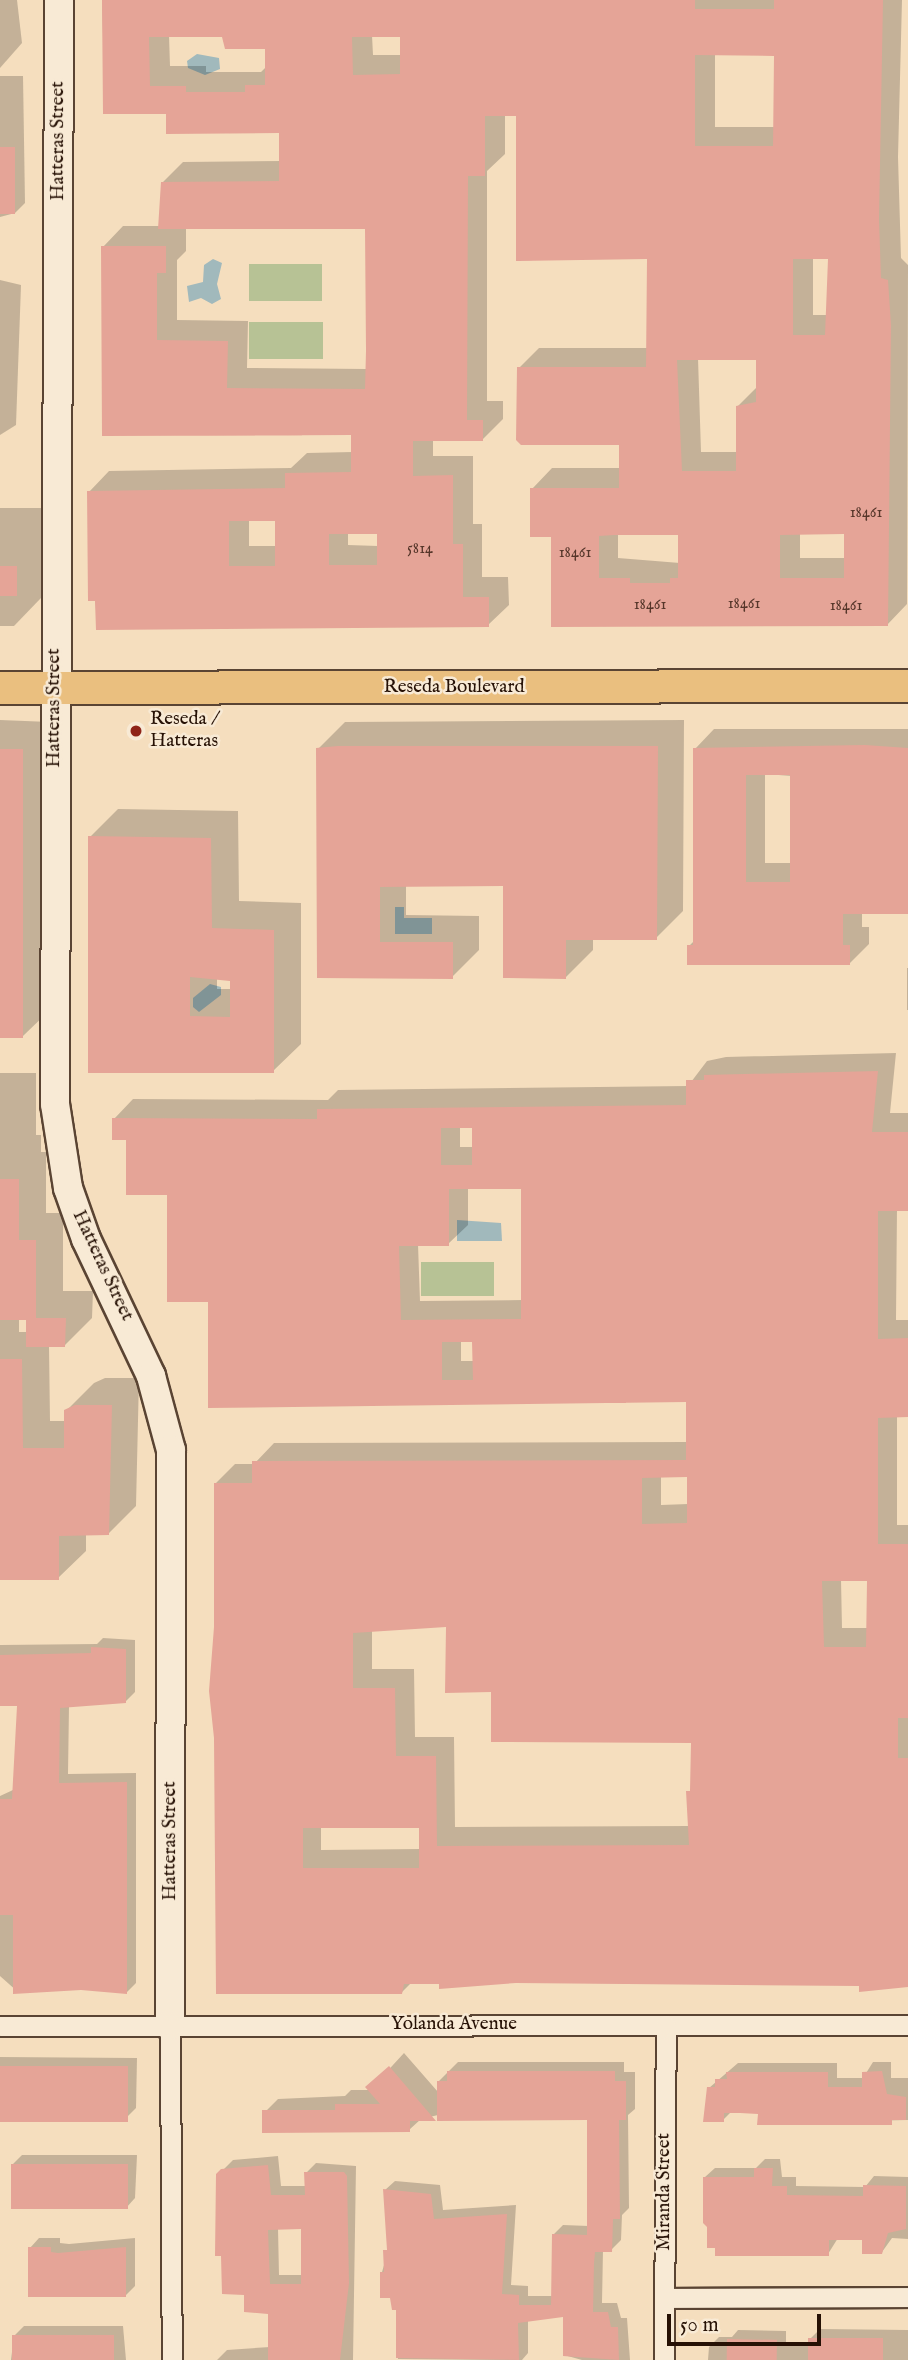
<!DOCTYPE html>
<html>
<head>
<meta charset="utf-8">
<style>
	body { margin:0 }
	#map { position:relative; width:908px; height:2360px; overflow:hidden; background:#f5debe; font-family:"IM FELL English",serif }
	div>[style] { position:absolute }
	.green>* { inset:0; background:#b7c295; transform-origin:0 0 }
	.water>* { inset:0; background:#a1b9bc }
	.shadow>* { inset:0; background:#0003; transform-origin:0 0 }
	.building>* { inset:0; background:#e5a497; transform-origin:0 0 }
	.roads { filter:drop-shadow(2px 0 #5a4433) drop-shadow(-2px 0 #5a4433) drop-shadow(0 2px #5a4433) drop-shadow(0 -2px #5a4433) }
	.street>* { height:19px; margin:-9.5px; padding:0 9.5px; transform-origin:9.5px; border-radius:9.5px; background:#f8ead5 }
	.secondary>* { height:28px; margin:-14px; padding:0 14px; transform-origin:14px; border-radius:14px; background:#f8ead5 }
	.primary>* { height:32px; margin:-16px; padding:0 16px; transform-origin:16px; border-radius:16px; background:#eabf7f }
	.dots>* { width:19px; height:19px; translate:-50% -50%; box-sizing:border-box; border:4px solid #f8ead5; border-radius:50% }
	span { translate:-50% -50%; white-space:nowrap; text-align:center; line-height:1.15; -webkit-text-stroke:5px #f8ead5; paint-order:stroke }
	.number-label { font-size:16px; color:#56362a }
	.number-label span { -webkit-text-stroke-width:0 }
	.street-label { font-size:19px; color:#261105 }
	.poi-label { font-size:19px; color:#261105 }
	.left { translate:0 -50%; text-align:left }
	.scale { position:absolute; left:667px; top:2314px; width:154px; height:32px; box-sizing:border-box; border:4px solid #261105; border-top:0; padding-left:9px; font-size:21px; line-height:24px; white-space:nowrap; color:#261105; -webkit-text-stroke:5px #f8ead5; paint-order:stroke }
</style>
</head>
<body>
<div id="map">
	<div class="green">
		<i style="left:249px;top:264px;width:73px;height:37px"></i>
		<i style="left:323px;top:322px;width:37px;height:74px;rotate:90deg"></i>
		<i style="left:494px;top:1262px;width:34px;height:73px;rotate:90deg"></i>
	</div>
	<div class="water">
		<i style="clip-path:polygon(197px 54px,219px 58px,220px 69px,205px 75px,188px 68px,187px 61px)"></i>
		<i style="clip-path:polygon(213px 259px,222px 263px,217px 284px,221px 299px,212px 304px,201px 298px,189px 302px,187px 286px,203px 282px,204px 265px)"></i>
		<i style="clip-path:polygon(395px 907px,404px 907px,404px 918px,432px 918px,432px 934px,395px 934px)"></i>
		<i style="clip-path:polygon(210px 984px,221px 987px,221px 995px,199px 1012px,193px 1007px,193px 998px)"></i>
		<i style="clip-path:polygon(457px 1220px,501px 1223px,502px 1241px,457px 1241px)"></i>
	</div>
	<div class="shadow">
		<i style="clip-path:polygon(0 0,17px 0,22px 43px,0 68px)"></i>
		<i style="clip-path:polygon(evenodd,102px 0,902px 0,898px 157px,901px 258px,908px 265px,907px 604px,887px 625px,553px 625px,552px 536px,532px 489px,552px 468px,621px 468px,621px 443px,519px 368px,539px 348px,648px 348px,649px 258px,518px 114px,505px 114px,505px 154px,487px 171px,487px 401px,503px 401px,503px 419px,483px 439px,433px 439px,433px 456px,473px 456px,473px 524px,482px 524px,482px 577px,508px 577px,509px 605px,488px 625px,97px 628px,89px 492px,109px 471px,291px 468px,307px 453px,353px 452px,353px 433px,103px 434px,103px 247px,123px 226px,160px 226px,162px 183px,183px 162px,281px 161px,281px 131px,168px 112px,105px 113px,102px 0,169px 35px,223px 35px,267px 47px,267px 66px,261px 72px,206px 72px,206px 66px,170px 66px,169px 35px,102px 0,372px 35px,402px 35px,402px 55px,373px 55px,372px 35px,102px 0,715px 54px,776px 54px,775px 127px,715px 127px,715px 54px,102px 0,186px 227px,367px 227px,367px 369px,247px 368px,248px 321px,177px 320px,177px 260px,186px 251px,186px 227px,102px 0,813px 257px,830px 257px,828px 315px,813px 315px,813px 257px,102px 0,698px 358px,757px 358px,757px 387px,738px 406px,738px 452px,701px 452px,698px 358px,102px 0,249px 519px,277px 519px,277px 546px,249px 546px,249px 519px,102px 0,348px 532px,378px 533px,378px 546px,348px 545px,348px 532px,102px 0,680px 533px,680px 563px,618px 558px,618px 534px,680px 533px,102px 0,800px 533px,846px 533px,846px 558px,800px 558px,800px 533px)"></i>
		<i style="clip-path:polygon(0 76px,23px 76px,25px 203px,15px 213px,0 217px)"></i>
		<i style="clip-path:polygon(0 280px,21px 285px,16px 425px,0 435px)"></i>
		<i style="clip-path:polygon(0 508px,42px 508px,41px 598px,14px 626px,0 626px)"></i>
		<i style="clip-path:polygon(0 720px,50px 722px,51px 1009px,23px 1036px,0 1037px)"></i>
		<i style="clip-path:polygon(684px 720px,683px 911px,656px 938px,593px 938px,593px 950px,566px 977px,505px 885px,406px 885px,406px 915px,479px 916px,479px 950px,452px 977px,318px 977px,318px 749px,345px 722px)"></i>
		<i style="clip-path:polygon(evenodd,714px 729px,908px 729px,908px 912px,862px 912px,862px 927px,869px 927px,869px 944px,850px 963px,689px 946px,695px 940px,695px 749px,714px 729px,765px 774px,792px 776px,792px 863px,765px 863px,765px 774px)"></i>
		<i style="clip-path:polygon(evenodd,118px 809px,238px 811px,239px 901px,301px 903px,301px 1044px,273px 1071px,90px 1071px,90px 837px,118px 809px,217px 978px,231px 979px,231px 989px,217px 989px,217px 978px)"></i>
		<i style="left:908px;top:968px;width:42px;height:1px;rotate:90deg"></i>
		<i style="clip-path:polygon(evenodd,896px 1053px,890px 1113px,908px 1113px,908px 1209px,897px 1209px,896px 1320px,908px 1320px,908px 1416px,897px 1416px,897px 1525px,908px 1525px,908px 1985px,412px 1982px,401px 1993px,217px 1993px,216px 1483px,235px 1464px,254px 1464px,274px 1443px,688px 1442px,688px 1400px,210px 1406px,210px 1300px,169px 1193px,114px 1119px,133px 1099px,328px 1100px,338px 1090px,688px 1086px,707px 1061px,726px 1057px,896px 1053px,460px 1126px,474px 1126px,474px 1147px,460px 1147px,460px 1126px,896px 1053px,468px 1187px,522px 1187px,523px 1300px,420px 1301px,418px 1244px,448px 1244px,468px 1225px,468px 1187px,896px 1053px,461px 1341px,474px 1341px,474px 1361px,461px 1361px,461px 1341px,896px 1053px,661px 1476px,688px 1476px,688px 1504px,661px 1505px,661px 1476px,896px 1053px,841px 1579px,869px 1579px,868px 1628px,842px 1628px,841px 1579px,896px 1053px,448px 1626px,492px 1691px,692px 1741px,690px 1826px,455px 1827px,454px 1737px,415px 1737px,414px 1669px,372px 1669px,372px 1630px,448px 1626px,896px 1053px,421px 1826px,421px 1849px,321px 1850px,321px 1827px,421px 1826px)"></i>
		<i style="clip-path:polygon(evenodd,0 1073px,36px 1073px,36px 1135px,41px 1135px,41px 1152px,46px 1152px,46px 1213px,63px 1213px,63px 1291px,93px 1291px,92px 1318px,64px 1346px,49px 1346px,50px 1421px,66px 1421px,66px 1411px,94px 1383px,105px 1378px,139px 1378px,136px 1506px,108px 1534px,86px 1534px,86px 1551px,58px 1578px,0 1579px,0 1073px,19px 1318px,27px 1318px,27px 1332px,19px 1332px,19px 1318px)"></i>
		<i style="clip-path:polygon(103px 1638px,135px 1640px,135px 1692px,125px 1702px,69px 1706px,68px 1774px,136px 1773px,136px 1983px,126px 1993px,81px 1988px,18px 1992px,0 1976px,0 1796px,13px 1790px,19px 1705px,0 1705px,0 1645px,97px 1644px)"></i>
		<i style="clip-path:polygon(404px 2053px,438px 2092px,438px 2082px,458px 2062px,624px 2062px,624px 2072px,635px 2072px,635px 2109px,628px 2115px,629px 2208px,622px 2215px,621px 2240px,611px 2250px,603px 2250px,602px 2303px,617px 2303px,621px 2318px,627px 2318px,630px 2360px,582px 2360px,564px 2355px,565px 2315px,528px 2320px,528px 2353px,522px 2360px,398px 2359px,398px 2308px,382px 2272px,389px 2248px,385px 2190px,395px 2181px,440px 2185px,443px 2210px,516px 2205px,511px 2285px,528px 2286px,528px 2296px,552px 2296px,553px 2235px,563px 2225px,589px 2226px,589px 2119px,438px 2115px,421px 2119px,409px 2130px,263px 2114px,278px 2099px,345px 2096px,351px 2090px,370px 2090px)"></i>
		<i style="clip-path:polygon(0 2057px,137px 2058px,136px 2108px,126px 2118px,0 2120px)"></i>
		<i style="clip-path:polygon(873px 2062px,891px 2062px,891px 2078px,908px 2078px,908px 2120px,759px 2123px,759px 2112px,731px 2112px,723px 2120px,709px 2088px,738px 2063px,837px 2063px,837px 2078px,863px 2078px)"></i>
		<i style="clip-path:polygon(22px 2155px,137px 2155px,135px 2198px,126px 2208px,12px 2165px)"></i>
		<i style="clip-path:polygon(evenodd,278px 2156px,281px 2186px,306px 2186px,306px 2173px,316px 2163px,356px 2166px,353px 2360px,217px 2360px,227px 2350px,270px 2347px,270px 2312px,246px 2293px,222px 2254px,218px 2175px,233px 2160px,278px 2156px,303px 2227px,303px 2275px,279px 2275px,278px 2228px,303px 2227px)"></i>
		<i style="clip-path:polygon(765px 2159px,780px 2159px,782px 2177px,796px 2177px,796px 2186px,865px 2187px,874px 2176px,908px 2177px,908px 2239px,892px 2238px,882px 2252px,864px 2238px,838px 2238px,828px 2254px,705px 2177px,715px 2168px,756px 2168px)"></i>
		<i style="clip-path:polygon(39px 2238px,60px 2238px,60px 2243px,69px 2244px,135px 2238px,135px 2286px,125px 2296px,30px 2248px)"></i>
		<i style="clip-path:polygon(24px 2326px,123px 2326px,126px 2360px,11px 2360px,14px 2336px)"></i>
		<i style="clip-path:polygon(820px 2329px,908px 2330px,908px 2360px,708px 2360px,709px 2347px,719px 2337px,732px 2337px,738px 2330px,786px 2331px,786px 2346px,810px 2346px,810px 2339px)"></i>
	</div>
	<div class="building">
		<i style="clip-path:polygon(evenodd,102px 0,695px 0,695px 9px,774px 9px,774px 0,883px 0,879px 219px,881px 278px,888px 280px,891px 325px,888px 626px,551px 627px,551px 537px,530px 537px,530px 488px,619px 488px,619px 445px,521px 445px,516px 440px,517px 367px,646px 367px,647px 259px,516px 261px,516px 116px,485px 116px,485px 176px,468px 176px,467px 420px,483px 420px,483px 441px,413px 441px,413px 476px,453px 475px,453px 544px,463px 544px,463px 597px,489px 597px,489px 627px,96px 630px,95px 601px,88px 601px,87px 491px,285px 488px,285px 473px,351px 472px,351px 435px,102px 436px,101px 246px,166px 246px,166px 273px,157px 273px,157px 340px,228px 341px,227px 388px,365px 389px,366px 351px,365px 229px,158px 229px,161px 182px,279px 181px,279px 133px,166px 134px,166px 114px,103px 114px,102px 0,149px 37px,222px 37px,225px 49px,265px 49px,265px 85px,245px 85px,245px 92px,186px 92px,186px 86px,150px 86px,149px 37px,102px 0,352px 37px,400px 37px,400px 74px,353px 75px,352px 37px,102px 0,695px 55px,774px 56px,773px 146px,695px 146px,695px 55px,102px 0,793px 259px,828px 259px,825px 335px,793px 335px,793px 259px,102px 0,677px 360px,756px 360px,756px 402px,736px 406px,736px 471px,682px 471px,677px 360px,102px 0,229px 521px,275px 521px,275px 566px,229px 566px,229px 521px,102px 0,329px 534px,377px 534px,377px 565px,329px 565px,329px 534px,102px 0,844px 534px,844px 578px,780px 578px,780px 535px,844px 534px,102px 0,614px 535px,678px 535px,678px 578px,670px 578px,670px 583px,630px 583px,630px 578px,599px 578px,599px 536px,614px 535px)"></i>
		<i style="left:0;top:147px;width:15px;height:67px"></i>
		<i style="left:0;top:566px;width:17px;height:30px"></i>
		<i style="clip-path:polygon(evenodd,865px 745px,908px 748px,908px 914px,843px 914px,843px 945px,850px 945px,850px 965px,687px 965px,687px 945px,693px 945px,693px 748px,865px 745px,746px 775px,790px 775px,790px 882px,746px 882px,746px 775px)"></i>
		<i style="clip-path:polygon(338px 746px,658px 746px,657px 940px,566px 940px,566px 979px,503px 978px,503px 886px,380px 887px,380px 942px,453px 942px,453px 979px,317px 978px,316px 748px)"></i>
		<i style="left:0;top:749px;width:23px;height:289px"></i>
		<i style="clip-path:polygon(evenodd,88px 836px,211px 838px,212px 928px,274px 930px,274px 1073px,88px 1073px,88px 836px,190px 977px,230px 981px,230px 1017px,190px 1016px,190px 977px)"></i>
		<i style="clip-path:polygon(evenodd,878px 1071px,872px 1132px,908px 1132px,908px 1211px,878px 1211px,878px 1339px,908px 1338px,908px 1417px,878px 1418px,878px 1544px,908px 1544px,908px 1718px,898px 1718px,898px 1758px,908px 1758px,908px 1987px,859px 1992px,859px 1986px,516px 1983px,439px 1989px,439px 1984px,404px 1984px,402px 1994px,216px 1994px,214px 1738px,209px 1691px,214px 1627px,214px 1483px,252px 1483px,252px 1461px,686px 1460px,686px 1402px,208px 1408px,208px 1302px,167px 1302px,167px 1195px,126px 1195px,126px 1140px,112px 1140px,112px 1118px,317px 1119px,317px 1109px,686px 1105px,686px 1080px,704px 1080px,704px 1075px,878px 1071px,441px 1128px,472px 1128px,472px 1165px,441px 1165px,441px 1128px,878px 1071px,449px 1189px,521px 1189px,521px 1319px,401px 1320px,399px 1246px,449px 1246px,449px 1189px,878px 1071px,442px 1342px,472px 1342px,473px 1380px,442px 1380px,442px 1342px,878px 1071px,687px 1477px,687px 1523px,642px 1524px,642px 1478px,687px 1477px,878px 1071px,822px 1581px,867px 1581px,866px 1647px,824px 1647px,822px 1581px,878px 1071px,446px 1627px,445px 1693px,491px 1692px,491px 1742px,691px 1743px,690px 1791px,686px 1791px,689px 1845px,437px 1846px,436px 1756px,396px 1756px,395px 1688px,353px 1688px,353px 1633px,446px 1627px,878px 1071px,303px 1828px,419px 1828px,419px 1868px,303px 1868px,303px 1828px)"></i>
		<i style="clip-path:polygon(0 1179px,19px 1179px,19px 1240px,36px 1240px,36px 1318px,66px 1318px,65px 1347px,26px 1347px,26px 1320px,0 1320px)"></i>
		<i style="clip-path:polygon(0 1359px,22px 1359px,23px 1448px,64px 1448px,64px 1410px,75px 1405px,112px 1405px,109px 1535px,59px 1536px,59px 1580px,0 1580px)"></i>
		<i style="clip-path:polygon(91px 1647px,126px 1649px,126px 1703px,60px 1708px,59px 1783px,127px 1782px,127px 1994px,81px 1990px,13px 1994px,13px 1915px,0 1915px,0 1799px,12px 1799px,17px 1706px,0 1706px,0 1655px,91px 1653px)"></i>
		<i style="left:0;top:2066px;width:128px;height:56px"></i>
		<i style="clip-path:polygon(389px 2066px,436px 2121px,410px 2121px,410px 2132px,262px 2133px,262px 2110px,335px 2110px,335px 2104px,380px 2104px,365px 2087px)"></i>
		<i style="clip-path:polygon(447px 2071px,615px 2071px,615px 2081px,626px 2081px,626px 2120px,619px 2120px,620px 2219px,613px 2219px,612px 2252px,595px 2252px,594px 2263px,593px 2312px,608px 2312px,611px 2327px,618px 2327px,619px 2360px,563px 2356px,563px 2317px,518px 2323px,519px 2360px,396px 2358px,396px 2310px,392px 2310px,390px 2298px,380px 2298px,380px 2272px,384px 2272px,383px 2250px,387px 2250px,383px 2189px,431px 2194px,434px 2219px,507px 2214px,502px 2294px,519px 2295px,519px 2305px,551px 2305px,552px 2234px,587px 2235px,587px 2120px,437px 2121px,437px 2081px,447px 2081px)"></i>
		<i style="clip-path:polygon(882px 2071px,887px 2094px,906px 2097px,906px 2120px,892px 2120px,892px 2125px,757px 2125px,758px 2114px,740px 2113px,724px 2113px,724px 2122px,703px 2122px,707px 2087px,715px 2087px,715px 2079px,727px 2079px,726px 2072px,828px 2072px,828px 2087px,862px 2087px,862px 2072px)"></i>
		<i style="left:11px;top:2164px;width:117px;height:45px"></i>
		<i style="clip-path:polygon(evenodd,268px 2165px,271px 2195px,305px 2195px,304px 2172px,344px 2172px,347px 2176px,349px 2283px,340px 2360px,268px 2360px,268px 2314px,244px 2312px,244px 2295px,222px 2294px,221px 2256px,215px 2256px,216px 2174px,221px 2169px,268px 2165px,301px 2229px,301px 2284px,270px 2284px,268px 2230px,301px 2229px)"></i>
		<i style="clip-path:polygon(754px 2168px,773px 2168px,772px 2186px,787px 2186px,787px 2195px,863px 2196px,863px 2185px,906px 2186px,906px 2229px,888px 2233px,882px 2254px,862px 2254px,862px 2240px,829px 2240px,829px 2256px,715px 2256px,715px 2248px,707px 2248px,707px 2227px,703px 2223px,703px 2177px,754px 2177px)"></i>
		<i style="clip-path:polygon(28px 2247px,51px 2247px,51px 2252px,58px 2253px,126px 2247px,126px 2297px,28px 2297px)"></i>
		<i style="left:12px;top:2335px;width:102px;height:25px"></i>
		<i style="left:808px;top:2338px;width:75px;height:22px"></i>
		<i style="left:727px;top:2339px;width:50px;height:21px;rotate:1deg"></i>
	</div>
	<div class="roads">
		<div class="street">
			<i style="left:0;top:2026px;width:908px;rotate:-0.06deg"></i>
			<i style="left:170px;top:2026px;width:334px;rotate:89.7deg"></i>
			<i style="left:664px;top:2298px;width:244px;rotate:-0.2deg"></i>
			<i style="left:664px;top:2360px;width:335px;rotate:-89.7deg"></i>
		</div>
		<div class="secondary">
			<i style="left:59px;top:0;width:1104px;rotate:90.21deg"></i>
			<i style="left:55px;top:1104px;width:85px;rotate:81.2deg"></i>
			<i style="left:68px;top:1188px;width:54px;rotate:70.6deg"></i>
			<i style="left:86px;top:1239px;width:152px;rotate:64.6deg"></i>
			<i style="left:151px;top:1376px;width:77px;rotate:74.9deg"></i>
			<i style="left:171px;top:1450px;width:576px;rotate:90.1deg"></i>
		</div>
		<div class="primary">
			<i style="left:0;top:688px;width:908px;rotate:-0.13deg"></i>
		</div>
	</div>
	<div class="dots">
		<i style="left:136px;top:731px;background:#8f2418"></i>
	</div>
	<div class="number-label">
		<span style="left:866px;top:513px">18461</span>
		<span style="left:420px;top:549px">5814</span>
		<span style="left:575px;top:553px">18461</span>
		<span style="left:744px;top:604px">18461</span>
		<span style="left:650px;top:605px">18461</span>
		<span style="left:846px;top:606px">18461</span>
	</div>
	<div class="street-label">
		<span style="left:59px;top:141px;rotate:-90deg">Hatteras Street</span>
		<span style="left:454px;top:688px">Reseda Boulevard</span>
		<span style="left:55px;top:708px;rotate:-90deg">Hatteras Street</span>
		<span style="left:102px;top:1266px;rotate:65deg">Hatteras Street</span>
		<span style="left:171px;top:1841px;rotate:-90deg">Hatteras Street</span>
		<span style="left:454px;top:2025px">Yolanda Avenue</span>
		<span style="left:665px;top:2192px;rotate:-90deg">Miranda Street</span>
	</div>
	<div class="poi-label">
		<span class="left" style="left:150px;top:731px">Reseda /<br>Hatteras</span>
	</div>
	<div class="scale">50 m</div>
</div>
</body>
</html>
